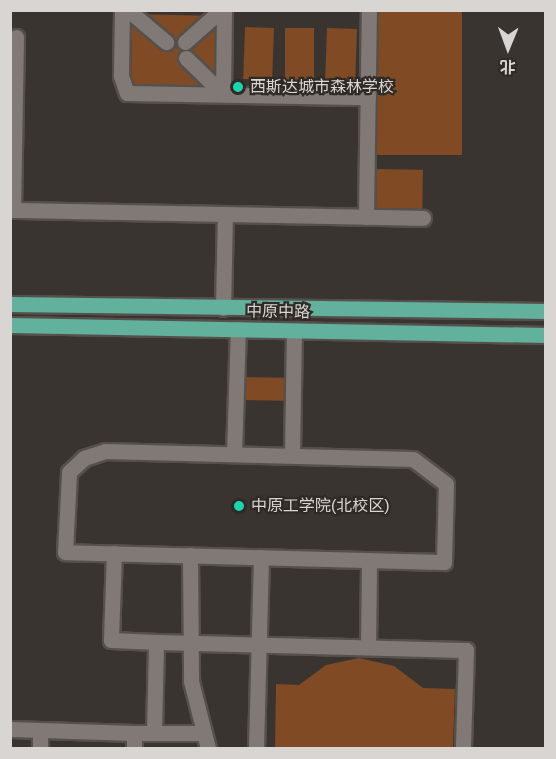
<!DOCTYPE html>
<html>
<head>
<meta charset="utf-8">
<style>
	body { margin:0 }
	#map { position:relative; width:556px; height:759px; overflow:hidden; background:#3a3430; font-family:Helvetica,"Noto Sans SC",sans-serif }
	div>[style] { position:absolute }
	.green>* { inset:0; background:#7f4a24; transform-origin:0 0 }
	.roads { filter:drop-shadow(2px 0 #55504c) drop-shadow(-2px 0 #55504c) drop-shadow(0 2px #55504c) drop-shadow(0 -2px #55504c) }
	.minor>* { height:15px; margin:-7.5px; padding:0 7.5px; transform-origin:7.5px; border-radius:7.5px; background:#807975 }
	.major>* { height:15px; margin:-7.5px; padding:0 7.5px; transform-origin:7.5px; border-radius:7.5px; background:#62b19d }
	.dots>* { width:16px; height:16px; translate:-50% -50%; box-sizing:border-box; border:3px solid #302a26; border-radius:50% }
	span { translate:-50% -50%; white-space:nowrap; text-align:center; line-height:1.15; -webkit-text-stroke:4.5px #302a26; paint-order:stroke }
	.poi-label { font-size:16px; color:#d9d5d3 }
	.left { translate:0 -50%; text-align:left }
	.street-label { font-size:16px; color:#d9d5d3 }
	.frame { position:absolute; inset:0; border:12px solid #d9d5d3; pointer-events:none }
	.north { position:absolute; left:478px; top:18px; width:60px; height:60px; -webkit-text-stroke:4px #302a26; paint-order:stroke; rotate:181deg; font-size:16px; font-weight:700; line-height:24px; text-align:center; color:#d9d5d3 }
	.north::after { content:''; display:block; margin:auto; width:21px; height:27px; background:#d9d5d3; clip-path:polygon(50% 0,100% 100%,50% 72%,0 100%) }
</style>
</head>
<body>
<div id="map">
	<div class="green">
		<i style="left:376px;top:11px;width:86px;height:144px"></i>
		<i style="clip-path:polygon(132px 14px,217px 16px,216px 88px,135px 85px,131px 79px)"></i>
		<i style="left:245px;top:27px;width:29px;height:52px;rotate:2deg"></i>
		<i style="left:285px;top:28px;width:29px;height:52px"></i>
		<i style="left:327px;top:28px;width:30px;height:52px;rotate:2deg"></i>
		<i style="left:375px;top:169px;width:48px;height:43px;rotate:1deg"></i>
		<i style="left:244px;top:377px;width:41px;height:23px;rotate:1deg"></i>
		<i style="clip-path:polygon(359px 658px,394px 666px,423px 688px,455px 689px,453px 748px,275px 748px,276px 684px,299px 685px,326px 665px)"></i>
	</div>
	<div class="roads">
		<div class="minor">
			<i style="left:122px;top:10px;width:66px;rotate:90.9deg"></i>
			<i style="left:121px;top:76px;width:18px;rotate:71deg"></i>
			<i style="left:127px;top:93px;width:241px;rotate:1deg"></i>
			<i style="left:128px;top:10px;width:50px;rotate:40.1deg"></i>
			<i style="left:16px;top:37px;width:173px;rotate:91deg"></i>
			<i style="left:13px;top:210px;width:410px;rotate:1.1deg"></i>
			<i style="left:185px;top:42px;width:48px;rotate:-41.6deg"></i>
			<i style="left:186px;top:58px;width:52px;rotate:44.2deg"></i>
			<i style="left:223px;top:94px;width:84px;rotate:-89.3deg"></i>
			<i style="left:366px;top:217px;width:207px;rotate:-89.2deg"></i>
			<i style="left:223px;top:308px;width:94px;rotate:-88.8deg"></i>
			<i style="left:105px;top:451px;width:308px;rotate:1.5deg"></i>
			<i style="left:413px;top:459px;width:41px;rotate:37.1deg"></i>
			<i style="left:446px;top:484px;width:78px;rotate:91.5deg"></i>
			<i style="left:444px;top:562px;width:379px;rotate:-178.5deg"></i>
			<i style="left:65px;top:552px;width:80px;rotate:-87.1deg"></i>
			<i style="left:69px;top:472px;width:21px;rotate:-43deg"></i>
			<i style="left:84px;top:458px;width:22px;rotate:-18deg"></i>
			<i style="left:234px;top:454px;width:125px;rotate:-88.2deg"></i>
			<i style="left:292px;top:455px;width:124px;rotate:-89.1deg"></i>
			<i style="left:114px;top:553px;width:87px;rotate:92deg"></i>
			<i style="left:111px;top:640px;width:45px;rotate:2.5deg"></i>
			<i style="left:190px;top:555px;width:126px;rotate:89.5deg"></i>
			<i style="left:191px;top:681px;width:69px;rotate:75.8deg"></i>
			<i style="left:368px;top:647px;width:87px;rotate:-89.3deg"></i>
			<i style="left:10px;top:729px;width:124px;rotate:1.8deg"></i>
			<i style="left:154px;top:733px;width:91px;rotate:-88.7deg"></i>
			<i style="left:156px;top:642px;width:310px;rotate:1.5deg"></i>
			<i style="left:466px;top:650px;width:98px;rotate:91.8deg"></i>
			<i style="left:40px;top:748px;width:18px;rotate:-90deg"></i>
			<i style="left:134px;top:748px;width:15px;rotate:-90deg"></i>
			<i style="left:134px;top:733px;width:68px"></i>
			<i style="left:256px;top:748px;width:191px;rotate:-88.5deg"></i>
		</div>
		<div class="major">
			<i style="left:10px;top:304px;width:536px;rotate:0.75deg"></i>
			<i style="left:10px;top:325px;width:536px;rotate:1.07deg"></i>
		</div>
	</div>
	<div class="dots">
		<i style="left:238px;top:87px;background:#19d5b2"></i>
		<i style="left:239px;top:506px;background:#19d5b2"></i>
	</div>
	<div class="poi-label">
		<span class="left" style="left:250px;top:87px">西斯达城市森林学校</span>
		<span class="left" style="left:251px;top:506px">中原工学院(北校区)</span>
	</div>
	<div class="street-label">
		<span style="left:278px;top:312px;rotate:1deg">中原中路</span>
	</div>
	<div class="frame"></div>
	<div class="north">北</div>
</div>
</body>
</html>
